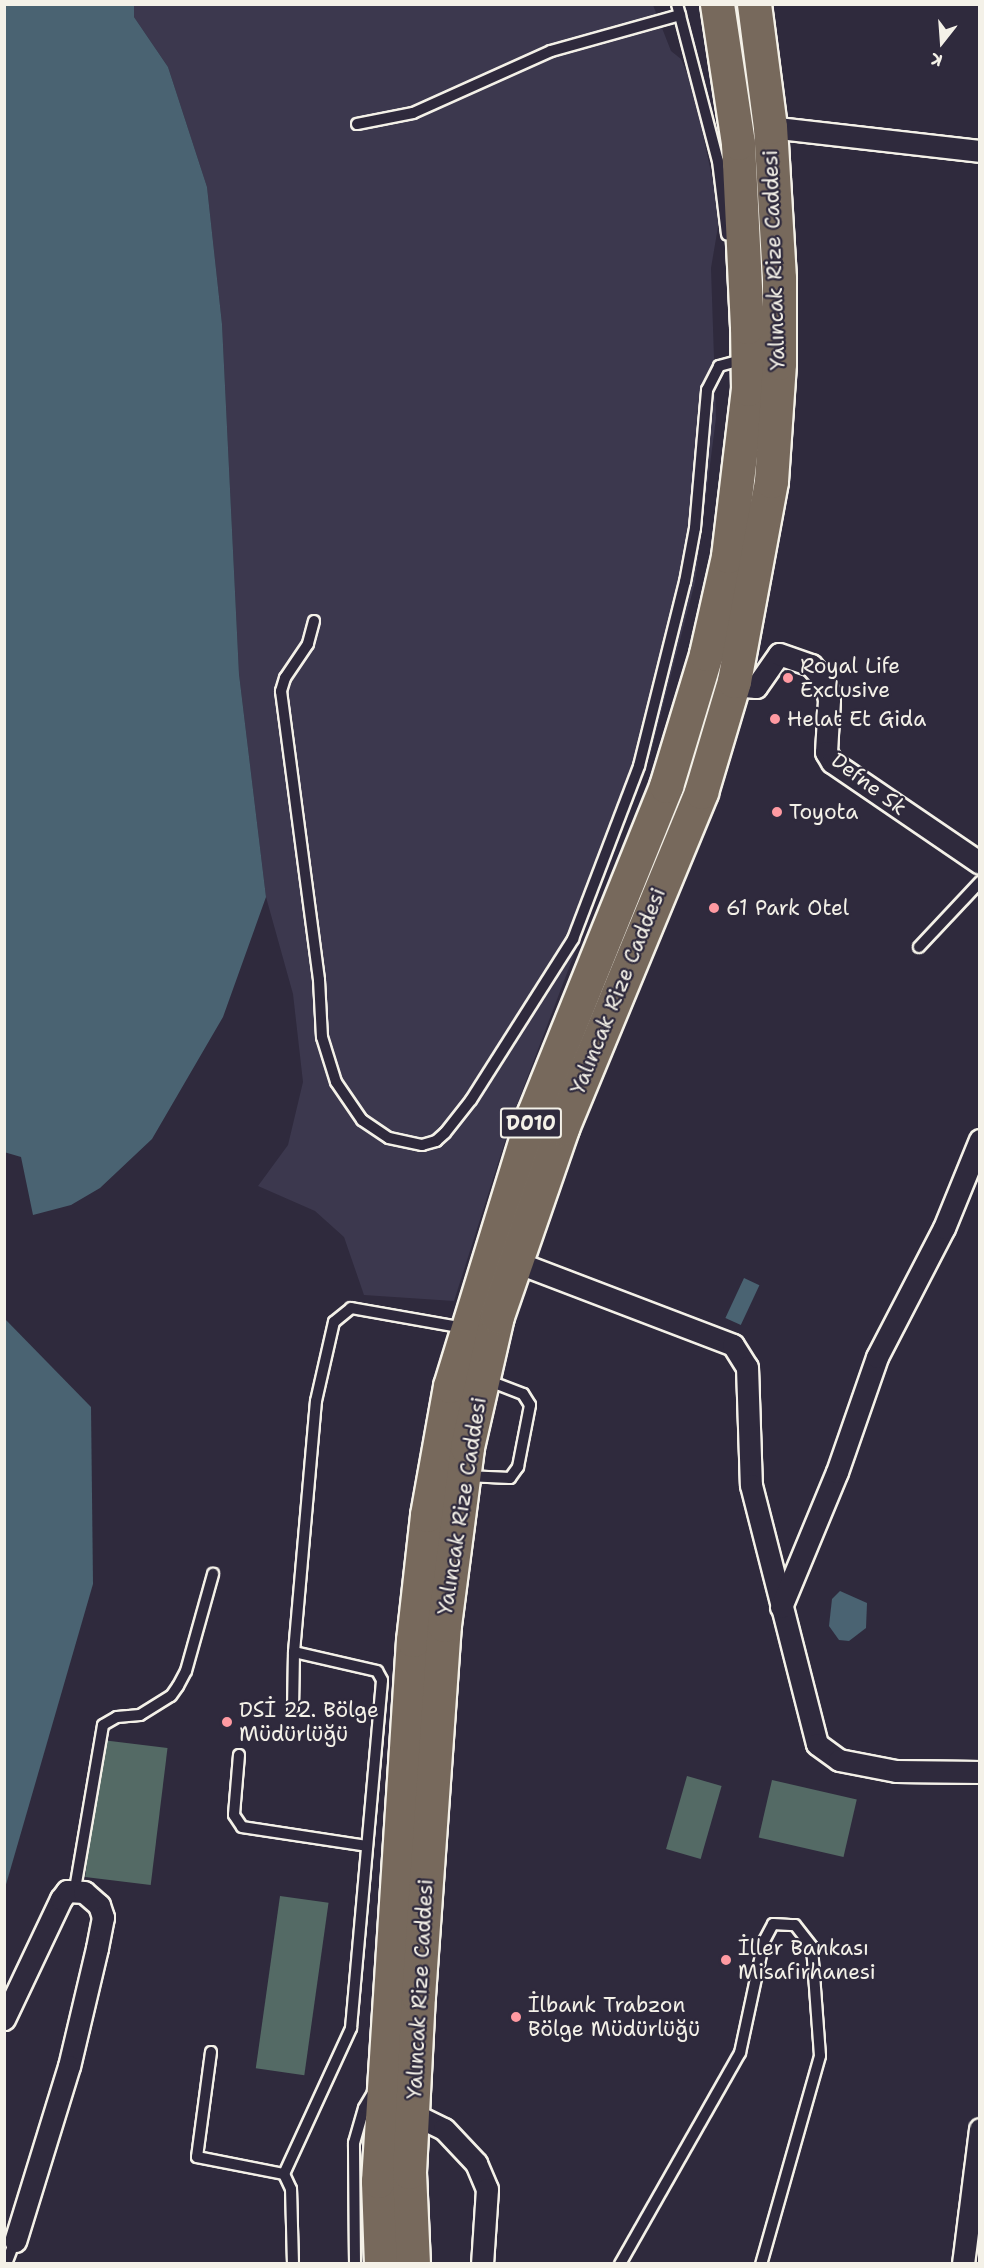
<!DOCTYPE html>
<html>
<head>
<meta charset="utf-8">
<style>
	body { margin:0 }
	#map { position:relative; width:984px; height:2268px; overflow:hidden; background:#2f2a3d; font-family:"Shantell Sans",sans-serif }
	div>[style] { position:absolute }
	.built>* { inset:0; background:#3c384e }
	.green>* { inset:0; background:#546a65; transform-origin:0 0 }
	.water>* { inset:0; background:#4a6372; transform-origin:0 0 }
	.roads { filter:drop-shadow(2px 0 #f4f1e8) drop-shadow(-2px 0 #f4f1e8) drop-shadow(0 2px #f4f1e8) drop-shadow(0 -2px #f4f1e8) }
	.lane>* { height:10px; margin:-5px; padding:0 5px; transform-origin:5px; border-radius:5px; background:#2f2a3d }
	.street>* { height:21px; margin:-10.5px; padding:0 10.5px; transform-origin:10.5px; border-radius:10.5px; background:#2f2a3d }
	.highway>* { height:33px; margin:-16.5px; padding:0 16.5px; transform-origin:16.5px; border-radius:16.5px; background:#77695c }
	.dots>* { width:16px; height:16px; translate:-50% -50%; box-sizing:border-box; border:3px solid #2f2a3d; border-radius:50% }
	span { translate:-50% -50%; white-space:nowrap; text-align:center; line-height:1.15; -webkit-text-stroke:4.5px #2f2a3d; paint-order:stroke }
	.shield-label span { padding:2px 4px; background:#2f2a3d; border:2px solid; border-radius:4px; -webkit-text-stroke-width:0 }
	.shield-label { font-size:20px; color:#f4f1e8; font-weight:700 }
	.street-label { font-size:21px; color:#f4f1e8 }
	.poi-label { font-size:21px; color:#f4f1e8 }
	.left { translate:0 -50%; text-align:left }
	.frame { position:absolute; inset:0; border:6px solid #f4f1e8; pointer-events:none }
	.north { position:absolute; left:912px; top:12px; width:60px; height:60px; -webkit-text-stroke:4px #2f2a3d; paint-order:stroke; rotate:197deg; font-size:16px; font-weight:700; line-height:24px; text-align:center; color:#f4f1e8 }
	.north::after { content:''; display:block; margin:auto; width:21px; height:27px; background:#f4f1e8; clip-path:polygon(50% 0,100% 100%,50% 72%,0 100%) }
</style>
</head>
<body>
<div id="map">
	<div class="built">
		<i style="clip-path:polygon(134px 4px,653px 5px,671px 51px,681px 59px,693px 87px,720px 215px,711px 268px,716px 418px,695px 582px,651px 752px,515px 1110px,454px 1301px,364px 1295px,344px 1237px,315px 1211px,258px 1186px,288px 1145px,303px 1082px,293px 994px,266px 897px,239px 674px,222px 324px,207px 187px,168px 67px,134px 17px)"></i>
	</div>
	<div class="green">
		<i style="left:102px;top:1740px;width:66px;height:138px;rotate:7deg"></i>
		<i style="left:687px;top:1776px;width:36px;height:76px;rotate:16deg"></i>
		<i style="left:772px;top:1780px;width:87px;height:59px;rotate:13deg"></i>
		<i style="left:280px;top:1896px;width:49px;height:174px;rotate:8deg"></i>
	</div>
	<div class="water">
		<i style="clip-path:polygon(4px 5px,134px 5px,134px 17px,168px 67px,207px 187px,222px 324px,239px 674px,266px 897px,223px 1017px,152px 1139px,100px 1188px,71px 1205px,33px 1215px,21px 1157px,4px 1152px)"></i>
		<i style="left:744px;top:1278px;width:17px;height:44px;rotate:25deg"></i>
		<i style="clip-path:polygon(5px 1319px,91px 1407px,93px 1584px,5px 1888px)"></i>
		<i style="clip-path:polygon(840px 1591px,867px 1603px,866px 1628px,849px 1641px,839px 1640px,829px 1626px,832px 1599px)"></i>
	</div>
	<div class="roads">
		<div class="lane">
			<i style="left:677px;top:4px;width:162px;rotate:75.4deg"></i>
			<i style="left:718px;top:161px;width:74px;rotate:83deg"></i>
			<i style="left:357px;top:124px;width:57px;rotate:-11.1deg"></i>
			<i style="left:413px;top:113px;width:151px;rotate:-24.2deg"></i>
			<i style="left:551px;top:51px;width:134px;rotate:-15.6deg"></i>
			<i style="left:314px;top:621px;width:24px;rotate:105deg"></i>
			<i style="left:308px;top:644px;width:41px;rotate:124.1deg"></i>
			<i style="left:285px;top:678px;width:14px;rotate:107deg"></i>
			<i style="left:281px;top:691px;width:291px;rotate:82.5deg"></i>
			<i style="left:319px;top:980px;width:57px;rotate:87deg"></i>
			<i style="left:322px;top:1037px;width:47px;rotate:72.7deg"></i>
			<i style="left:336px;top:1082px;width:46px;rotate:55.6deg"></i>
			<i style="left:362px;top:1120px;width:32px;rotate:34deg"></i>
			<i style="left:389px;top:1138px;width:34px;rotate:12deg"></i>
			<i style="left:422px;top:1145px;width:15px;rotate:-16deg"></i>
			<i style="left:436px;top:1141px;width:12px;rotate:-42deg"></i>
			<i style="left:445px;top:1133px;width:42px;rotate:-51.8deg"></i>
			<i style="left:471px;top:1100px;width:191px;rotate:-57.6deg"></i>
			<i style="left:573px;top:939px;width:185px;rotate:-69.1deg"></i>
			<i style="left:639px;top:766px;width:190px;rotate:-76deg"></i>
			<i style="left:685px;top:582px;width:55px;rotate:-79.5deg"></i>
			<i style="left:695px;top:528px;width:139px;rotate:-85deg"></i>
			<i style="left:707px;top:390px;width:27px;rotate:-63deg"></i>
			<i style="left:719px;top:366px;width:27px;rotate:-15deg"></i>
			<i style="left:919px;top:947px;width:89px;rotate:-46.8deg"></i>
			<i style="left:466px;top:1476px;width:44px;rotate:2.6deg"></i>
			<i style="left:510px;top:1478px;width:14px;rotate:-54deg"></i>
			<i style="left:518px;top:1467px;width:63px;rotate:-79deg"></i>
			<i style="left:530px;top:1405px;width:13px;rotate:-122deg"></i>
			<i style="left:523px;top:1394px;width:40px;rotate:-159deg"></i>
			<i style="left:293px;top:1709px;width:57px;rotate:-89deg"></i>
			<i style="left:294px;top:1652px;width:252px;rotate:-85deg"></i>
			<i style="left:316px;top:1401px;width:81px;rotate:-77.2deg"></i>
			<i style="left:334px;top:1322px;width:22px;rotate:-39deg"></i>
			<i style="left:351px;top:1308px;width:116px;rotate:10deg"></i>
			<i style="left:239px;top:1755px;width:60px;rotate:94.8deg"></i>
			<i style="left:234px;top:1815px;width:14px;rotate:56deg"></i>
			<i style="left:242px;top:1827px;width:126px;rotate:8.6deg"></i>
			<i style="left:75px;top:1889px;width:166px;rotate:-80.3deg"></i>
			<i style="left:103px;top:1725px;width:16px;rotate:-30deg"></i>
			<i style="left:117px;top:1717px;width:23px;rotate:-5deg"></i>
			<i style="left:140px;top:1715px;width:36px;rotate:-32deg"></i>
			<i style="left:171px;top:1696px;width:12px;rotate:-55deg"></i>
			<i style="left:178px;top:1686px;width:17px;rotate:-62deg"></i>
			<i style="left:186px;top:1671px;width:101px;rotate:-74.4deg"></i>
			<i style="left:211px;top:2052px;width:106px;rotate:97.6deg"></i>
			<i style="left:197px;top:2157px;width:89px;rotate:11.1deg"></i>
			<i style="left:6px;top:2264px;width:25px;rotate:-69deg"></i>
			<i style="left:293px;top:2264px;width:75px;rotate:-91.5deg"></i>
			<i style="left:291px;top:2189px;width:17px;rotate:-115deg"></i>
			<i style="left:284px;top:2174px;width:161px;rotate:-65.3deg"></i>
			<i style="left:351px;top:2028px;width:349px;rotate:-84.9deg"></i>
			<i style="left:382px;top:1680px;width:10px;rotate:-119deg"></i>
			<i style="left:377px;top:1671px;width:85px;rotate:-167.1deg"></i>
			<i style="left:355px;top:2264px;width:121px;rotate:-90.5deg"></i>
			<i style="left:354px;top:2143px;width:36px;rotate:-74deg"></i>
			<i style="left:364px;top:2108px;width:17px;rotate:-59deg"></i>
			<i style="left:620px;top:2264px;width:243px;rotate:-60.4deg"></i>
			<i style="left:740px;top:2053px;width:115px;rotate:-77.9deg"></i>
			<i style="left:764px;top:1941px;width:19px;rotate:-62deg"></i>
			<i style="left:773px;top:1924px;width:22px;rotate:3deg"></i>
			<i style="left:795px;top:1925px;width:28px;rotate:52deg"></i>
			<i style="left:812px;top:1947px;width:109px;rotate:85.8deg"></i>
			<i style="left:820px;top:2056px;width:216px;rotate:105.8deg"></i>
		</div>
		<div class="street">
			<i style="left:770px;top:127px;width:211px;rotate:6.5deg"></i>
			<i style="left:732px;top:685px;width:24px;rotate:5deg"></i>
			<i style="left:756px;top:687px;width:40px;rotate:-55.1deg"></i>
			<i style="left:779px;top:654px;width:34px;rotate:19deg"></i>
			<i style="left:811px;top:665px;width:21px;rotate:49deg"></i>
			<i style="left:825px;top:681px;width:19px;rotate:78deg"></i>
			<i style="left:829px;top:700px;width:52px;rotate:93.3deg"></i>
			<i style="left:826px;top:752px;width:12px;rotate:59deg"></i>
			<i style="left:832px;top:762px;width:179px;rotate:34.3deg"></i>
			<i style="left:516px;top:1262px;width:232px;rotate:20.9deg"></i>
			<i style="left:733px;top:1345px;width:26px;rotate:58deg"></i>
			<i style="left:747px;top:1367px;width:118px;rotate:88.1deg"></i>
			<i style="left:751px;top:1485px;width:267px;rotate:75.7deg"></i>
			<i style="left:817px;top:1744px;width:27px;rotate:36deg"></i>
			<i style="left:839px;top:1760px;width:58px;rotate:10.9deg"></i>
			<i style="left:896px;top:1771px;width:84px;rotate:0.7deg"></i>
			<i style="left:781px;top:1607px;width:146px;rotate:-67.5deg"></i>
			<i style="left:837px;top:1472px;width:122px;rotate:-70.8deg"></i>
			<i style="left:877px;top:1357px;width:145px;rotate:-62.6deg"></i>
			<i style="left:944px;top:1228px;width:95px;rotate:-67.8deg"></i>
			<i style="left:4px;top:2019px;width:133px;rotate:-64.6deg"></i>
			<i style="left:61px;top:1899px;width:10px;rotate:-53deg"></i>
			<i style="left:67px;top:1891px;width:17px;rotate:3deg"></i>
			<i style="left:84px;top:1892px;width:20px;rotate:41deg"></i>
			<i style="left:99px;top:1905px;width:13px;rotate:72deg"></i>
			<i style="left:103px;top:1917px;width:32px;rotate:101deg"></i>
			<i style="left:97px;top:1948px;width:121px;rotate:103.3deg"></i>
			<i style="left:69px;top:2066px;width:183px;rotate:107.1deg"></i>
			<i style="left:413px;top:2114px;width:34px;rotate:26deg"></i>
			<i style="left:444px;top:2129px;width:47px;rotate:46.7deg"></i>
			<i style="left:476px;top:2163px;width:28px;rotate:67deg"></i>
			<i style="left:487px;top:2189px;width:75px;rotate:93.8deg"></i>
			<i style="left:963px;top:2264px;width:136px;rotate:-82.8deg"></i>
		</div>
		<div class="highway">
			<i style="left:381px;top:2264px;width:83px;rotate:-92.1deg"></i>
			<i style="left:378px;top:2181px;width:542px;rotate:-86.3deg"></i>
			<i style="left:413px;top:1640px;width:126px;rotate:-83.6deg"></i>
			<i style="left:427px;top:1515px;width:131px;rotate:-79.9deg"></i>
			<i style="left:450px;top:1386px;width:286px;rotate:-72.9deg"></i>
			<i style="left:534px;top:1113px;width:353px;rotate:-68deg"></i>
			<i style="left:666px;top:786px;width:138px;rotate:-73.1deg"></i>
			<i style="left:706px;top:654px;width:100px;rotate:-77.3deg"></i>
			<i style="left:728px;top:556px;width:168px;rotate:-83.2deg"></i>
			<i style="left:748px;top:389px;width:62px;rotate:-90.9deg"></i>
			<i style="left:747px;top:327px;width:184px;rotate:-92.8deg"></i>
			<i style="left:738px;top:143px;width:141px;rotate:-98.6deg"></i>
			<i style="left:413px;top:2264px;width:92px;rotate:-92.5deg"></i>
			<i style="left:409px;top:2172px;width:176px;rotate:-87.1deg"></i>
			<i style="left:418px;top:1996px;width:372px;rotate:-86deg"></i>
			<i style="left:444px;top:1625px;width:179px;rotate:-82.6deg"></i>
			<i style="left:467px;top:1447px;width:134px;rotate:-77.1deg"></i>
			<i style="left:497px;top:1316px;width:199px;rotate:-70.9deg"></i>
			<i style="left:562px;top:1128px;width:364px;rotate:-67.5deg"></i>
			<i style="left:701px;top:792px;width:116px;rotate:-73.4deg"></i>
			<i style="left:734px;top:681px;width:203px;rotate:-79.5deg"></i>
			<i style="left:771px;top:481px;width:118px;rotate:-86.1deg"></i>
			<i style="left:779px;top:363px;width:85px;rotate:-90deg"></i>
			<i style="left:779px;top:278px;width:151px;rotate:-93.4deg"></i>
			<i style="left:770px;top:127px;width:124px;rotate:-97.4deg"></i>
		</div>
	</div>
	<div class="dots">
		<i style="left:788px;top:678px;background:#ff9aa2"></i>
		<i style="left:775px;top:719px;background:#ff9aa2"></i>
		<i style="left:777px;top:812px;background:#ff9aa2"></i>
		<i style="left:714px;top:908px;background:#ff9aa2"></i>
		<i style="left:227px;top:1722px;background:#ff9aa2"></i>
		<i style="left:726px;top:1960px;background:#ff9aa2"></i>
		<i style="left:516px;top:2017px;background:#ff9aa2"></i>
	</div>
	<div class="shield-label">
		<span style="left:531px;top:1123px">D010</span>
	</div>
	<div class="street-label">
		<span style="left:774px;top:260px;rotate:-92deg">Yalıncak Rize Caddesi</span>
		<span style="left:869px;top:784px;rotate:37deg">Defne Sk</span>
		<span style="left:618px;top:991px;rotate:-68deg">Yalıncak Rize Caddesi</span>
		<span style="left:462px;top:1506px;rotate:-81deg">Yalıncak Rize Caddesi</span>
		<span style="left:420px;top:1989px;rotate:-87deg">Yalıncak Rize Caddesi</span>
	</div>
	<div class="poi-label">
		<span class="left" style="left:800px;top:678px">Royal Life<br>Exclusive</span>
		<span class="left" style="left:787px;top:719px">Helat Et Gida</span>
		<span class="left" style="left:789px;top:812px">Toyota</span>
		<span class="left" style="left:726px;top:908px">61 Park Otel</span>
		<span class="left" style="left:239px;top:1722px">DSİ 22. Bölge<br>Müdürlüğü</span>
		<span class="left" style="left:738px;top:1960px">İller Bankası<br>Misafirhanesi</span>
		<span class="left" style="left:528px;top:2017px">İlbank Trabzon<br>Bölge Müdürlüğü</span>
	</div>
	<div class="frame"></div>
	<div class="north">K</div>
</div>
</body>
</html>
